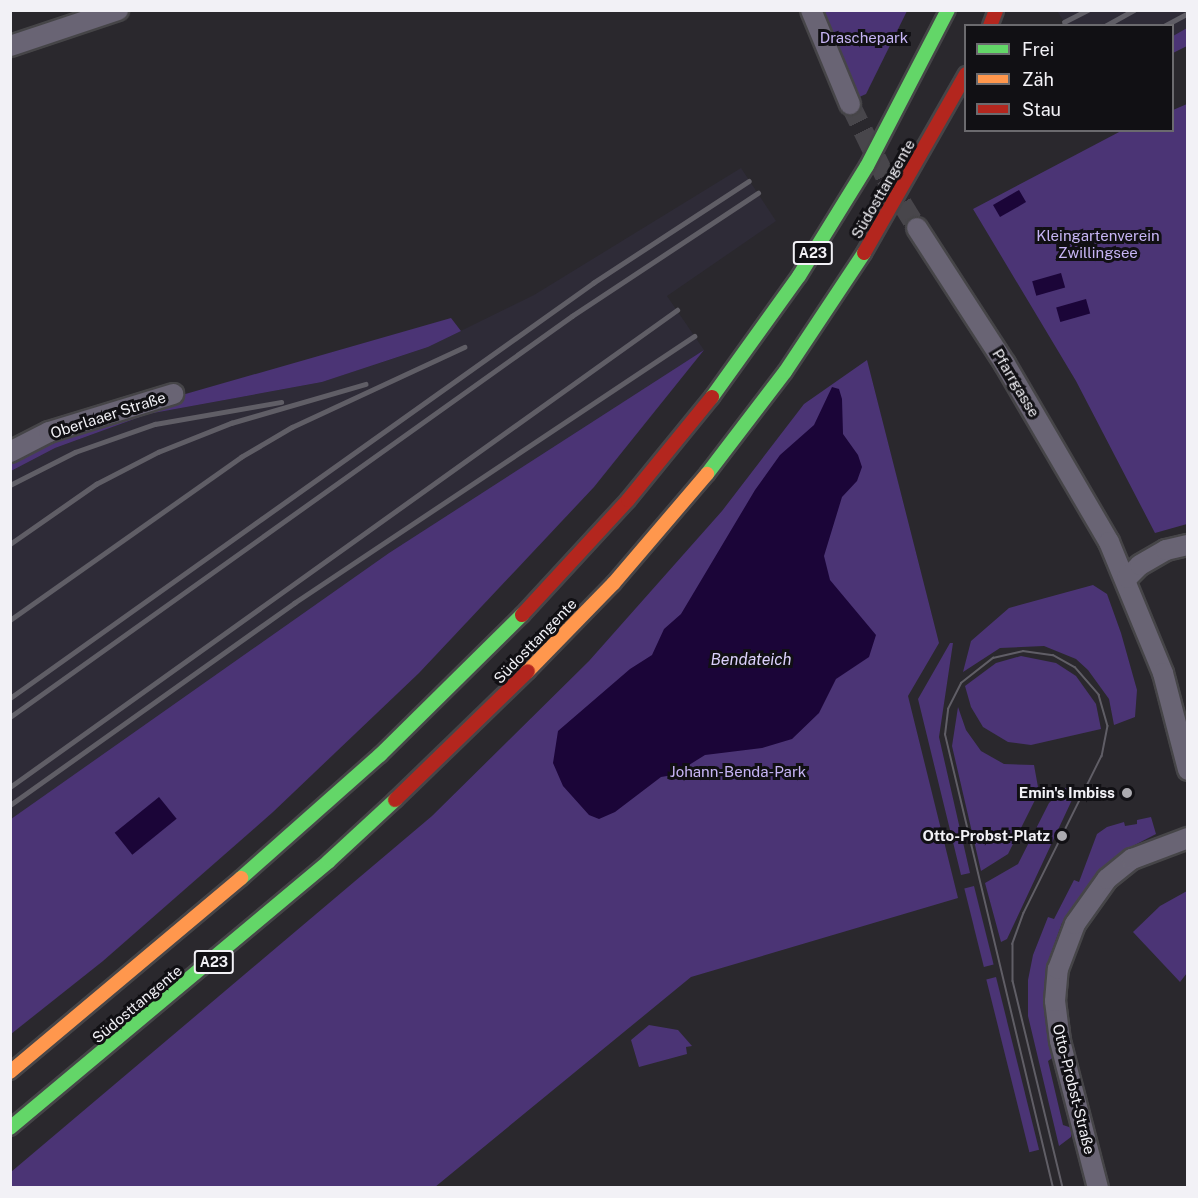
<!DOCTYPE html>
<html>
<head>
<meta charset="utf-8">
<style>
	body { margin:0 }
	#map { position:relative; width:1198px; height:1198px; overflow:hidden; background:#2a282d; font-family:"Public Sans",sans-serif }
	div>[style] { position:absolute }
	.built>* { inset:0; background:#2e2b37 }
	.green>* { inset:0; background:#4b3475; transform-origin:0 0 }
	.water>* { inset:0; background:#1b0538; transform-origin:0 0 }
	.street-tunnel>* { height:20px; margin-top:-10px; transform-origin:0; background:repeating-linear-gradient(90deg,#48464b 0 20px,transparent 0 30px) }
	.roads { filter:drop-shadow(2px 0 #464548) drop-shadow(-2px 0 #464548) drop-shadow(0 2px #464548) drop-shadow(0 -2px #464548) }
	.street>* { height:20px; margin:-10px; padding:0 10px; transform-origin:10px; border-radius:10px; background:#696474 }
	.fast>* { height:14px; margin:-7px; padding:0 7px; transform-origin:7px; border-radius:7px; background:#63d668 }
	.slow>* { height:14px; margin:-7px; padding:0 7px; transform-origin:7px; border-radius:7px; background:#ff974d }
	.jam>* { height:14px; margin:-7px; padding:0 7px; transform-origin:7px; border-radius:7px; background:#b3261e }
	.tram>* { height:1.5px; margin:-0.75px; padding:0 0.75px; transform-origin:0.75px; border-radius:0.75px; background:#605e66 }
	.rail>* { height:4.5px; margin:-2.25px; padding:0 2.25px; transform-origin:2.25px; border-radius:2.25px; background:#605e66 }
	.dots>* { width:16px; height:16px; translate:-50% -50%; box-sizing:border-box; border:3px solid #111014; border-radius:50% }
	span { translate:-50% -50%; white-space:nowrap; text-align:center; line-height:1.15; -webkit-text-stroke:6px #111014; paint-order:stroke }
	.shield-label span { padding:2px 4px; background:#111014; border:2px solid; border-radius:4px; -webkit-text-stroke-width:0 }
	.shield-label { font-size:14px; color:#f2f1f6; font-weight:700 }
	.park-label { font-size:15px; color:#c7b5f5 }
	.street-label { font-size:15px; color:#f2f1f6 }
	.poi-label { font-size:15px; color:#f2f1f6; font-weight:700 }
	.right { translate:-100% -50%; text-align:right }
	.water-label { font-size:16px; color:#dcd1fc; font-style:italic }
	.frame { position:absolute; inset:0; border:12px solid #f2f1f6; pointer-events:none }
	.legend { position:absolute; left:964px; top:24px; width:210px; height:108px; box-sizing:border-box; background:#111014; border:2px solid #6b6a6e; margin:0; padding:8px 10px; list-style:none; font-size:18px; color:#f2f1f6 }
	.legend li { display:flex; align-items:center; gap:12px; height:30px }
	.legend b { width:30px; border:2px solid #6b6a6e }
</style>
</head>
<body>
<div id="map">
	<div class="built">
		<i style="clip-path:polygon(1057px 11px,1187px 11px,1187px 28px,1173px 36px,1172px 26px,1066px 25px)"></i>
		<i style="clip-path:polygon(741px 168px,776px 221px,667px 296px,704px 350px,389px 553px,11px 819px,11px 471px,55px 448px,148px 414px,322px 382px,428px 347px,534px 295px)"></i>
	</div>
	<div class="green">
		<i style="clip-path:polygon(822px 11px,907px 11px,866px 94px,857px 98px)"></i>
		<i style="clip-path:polygon(1187px 28px,1187px 46px,1173px 53px,1173px 36px)"></i>
		<i style="clip-path:polygon(1187px 104px,1187px 524px,1155px 533px,1076px 381px,973px 209px,1121px 131px,1172px 130px,1173px 110px)"></i>
		<i style="clip-path:polygon(451px 318px,461px 331px,428px 347px,322px 382px,148px 414px,55px 448px,11px 471px,11px 459px,50px 438px,168px 399px)"></i>
		<i style="clip-path:polygon(704px 350px,594px 487px,419px 673px,273px 812px,103px 961px,11px 1034px,11px 819px,389px 553px)"></i>
		<i style="clip-path:polygon(867px 360px,939px 643px,908px 696px,958px 898px,691px 977px,435px 1187px,11px 1188px,11px 1172px,432px 816px,589px 661px,722px 511px,804px 404px)"></i>
		<i style="clip-path:polygon(1093px 585px,1107px 594px,1121px 633px,1137px 690px,1135px 717px,1114px 725px,1109px 699px,1088px 670px,1076px 659px,1044px 646px,1000px 648px,963px 672px,971px 641px,1009px 608px)"></i>
		<i style="clip-path:polygon(950px 643px,953px 643px,939px 737px,970px 873px,961px 875px,918px 699px)"></i>
		<i style="clip-path:polygon(1021px 656px,1056px 663px,1076px 676px,1096px 704px,1101px 729px,1031px 745px,1008px 742px,983px 727px,971px 707px,965px 686px,996px 663px)"></i>
		<i style="clip-path:polygon(958px 707px,966px 730px,981px 751px,1004px 764px,1034px 765px,1038px 787px,1037px 796px,1008px 854px,981px 871px,952px 746px)"></i>
		<i style="clip-path:polygon(1078px 787px,1007px 939px,1001px 942px,985px 883px,1018px 864px,1049px 803px,1065px 788px)"></i>
		<i style="clip-path:polygon(1151px 817px,1156px 834px,1129px 848px,1097px 872px,1062px 923px,1049px 959px,1045px 1016px,1055px 1056px,1048px 1061px,1063px 1125px,1072px 1128px,1071px 1137px,1059px 1146px,1028px 1016px,1028px 980px,1033px 955px,1048px 917px,1054px 919px,1074px 880px,1079px 882px,1097px 834px,1107px 827px,1124px 822px,1125px 826px,1137px 824px,1137px 820px)"></i>
		<i style="left:974px;top:886px;width:81px;height:10px;rotate:76deg"></i>
		<i style="clip-path:polygon(1187px 891px,1187px 973px,1180px 982px,1133px 932px,1160px 906px)"></i>
		<i style="left:996px;top:977px;width:178px;height:10px;rotate:76deg"></i>
		<i style="clip-path:polygon(649px 1025px,678px 1030px,692px 1046px,686px 1047px,687px 1054px,639px 1067px,631px 1040px)"></i>
	</div>
	<div class="water">
		<i style="left:1019px;top:190px;width:14px;height:30px;rotate:60deg"></i>
		<i style="left:1061px;top:273px;width:15px;height:30px;rotate:74deg"></i>
		<i style="left:1086px;top:299px;width:15px;height:31px;rotate:74deg"></i>
		<i style="clip-path:polygon(832px 387px,839px 389px,842px 399px,843px 434px,858px 455px,862px 467px,857px 481px,842px 497px,824px 556px,830px 580px,876px 635px,869px 657px,836px 679px,819px 713px,792px 739px,762px 748px,705px 755px,673px 775px,661px 777px,615px 812px,599px 819px,589px 815px,563px 786px,553px 763px,558px 731px,630px 669px,652px 655px,664px 629px,681px 614px,755px 490px,780px 455px,814px 425px)"></i>
		<i style="left:159px;top:797px;width:28px;height:57px;rotate:51deg"></i>
	</div>
	<div class="street-tunnel">
		<i style="left:850px;top:104px;width:82px;rotate:64.1deg"></i>
		<i style="left:886px;top:178px;width:59px;rotate:58.2deg"></i>
	</div>
	<div class="roads">
		<div class="street">
			<i style="left:811px;top:10px;width:102px;rotate:67.5deg"></i>
			<i style="left:10px;top:46px;width:114px;rotate:-18.4deg"></i>
			<i style="left:917px;top:228px;width:162px;rotate:57.1deg"></i>
			<i style="left:1005px;top:364px;width:206px;rotate:59.7deg"></i>
			<i style="left:1109px;top:542px;width:142px;rotate:67.6deg"></i>
			<i style="left:1163px;top:673px;width:100px;rotate:75.5deg"></i>
			<i style="left:10px;top:452px;width:44px;rotate:-27.1deg"></i>
			<i style="left:49px;top:432px;width:130px;rotate:-17deg"></i>
			<i style="left:1127px;top:578px;width:18px;rotate:-45deg"></i>
			<i style="left:1140px;top:565px;width:30px;rotate:-30deg"></i>
			<i style="left:1166px;top:550px;width:23px;rotate:-13deg"></i>
			<i style="left:1098px;top:1188px;width:152px;rotate:-104.5deg"></i>
			<i style="left:1060px;top:1041px;width:40px;rotate:-97.1deg"></i>
			<i style="left:1055px;top:1001px;width:32px;rotate:-85deg"></i>
			<i style="left:1058px;top:969px;width:48px;rotate:-69.3deg"></i>
			<i style="left:1075px;top:924px;width:55px;rotate:-54.6deg"></i>
			<i style="left:1107px;top:879px;width:32px;rotate:-39deg"></i>
			<i style="left:1132px;top:859px;width:60px;rotate:-20.6deg"></i>
		</div>
		<div class="fast">
			<i style="left:712px;top:397px;width:149px;rotate:-54.3deg"></i>
			<i style="left:799px;top:276px;width:129px;rotate:-58.3deg"></i>
			<i style="left:867px;top:166px;width:176px;rotate:-62.6deg"></i>
			<i style="left:707px;top:474px;width:128px;rotate:-52.6deg"></i>
			<i style="left:785px;top:372px;width:143px;rotate:-56.4deg"></i>
			<i style="left:241px;top:878px;width:186px;rotate:-41.5deg"></i>
			<i style="left:380px;top:755px;width:199px;rotate:-44.6deg"></i>
			<i style="left:10px;top:1128px;width:416px;rotate:-39.9deg"></i>
			<i style="left:329px;top:861px;width:90px;rotate:-42.7deg"></i>
		</div>
		<div class="slow">
			<i style="left:528px;top:671px;width:122px;rotate:-45.7deg"></i>
			<i style="left:613px;top:584px;width:145px;rotate:-49.5deg"></i>
			<i style="left:10px;top:1072px;width:302px;rotate:-40deg"></i>
		</div>
		<div class="jam">
			<i style="left:990px;top:26px;width:17px;rotate:-69deg"></i>
			<i style="left:864px;top:253px;width:206px;rotate:-60.3deg"></i>
			<i style="left:522px;top:615px;width:156px;rotate:-47.3deg"></i>
			<i style="left:628px;top:500px;width:133px;rotate:-50.8deg"></i>
			<i style="left:395px;top:800px;width:185px;rotate:-44.1deg"></i>
		</div>
	</div>
	<div class="tram">
		<i style="left:1053px;top:1188px;width:466px;rotate:-103.4deg"></i>
		<i style="left:945px;top:735px;width:26px;rotate:-83deg"></i>
		<i style="left:948px;top:709px;width:29px;rotate:-63deg"></i>
		<i style="left:961px;top:683px;width:41px;rotate:-38deg"></i>
		<i style="left:993px;top:658px;width:31px;rotate:-13deg"></i>
		<i style="left:1023px;top:651px;width:30px;rotate:8deg"></i>
		<i style="left:1053px;top:655px;width:25px;rotate:29deg"></i>
		<i style="left:1075px;top:667px;width:37px;rotate:49deg"></i>
		<i style="left:1099px;top:695px;width:32px;rotate:74deg"></i>
		<i style="left:1108px;top:726px;width:31px;rotate:101deg"></i>
		<i style="left:1102px;top:756px;width:175px;rotate:116.4deg"></i>
		<i style="left:1024px;top:913px;width:33px;rotate:110deg"></i>
		<i style="left:1013px;top:944px;width:37px;rotate:90deg"></i>
		<i style="left:1013px;top:981px;width:213px;rotate:76.4deg"></i>
	</div>
	<div class="rail">
		<i style="left:1064px;top:22px;width:27px;rotate:-27deg"></i>
		<i style="left:1105px;top:26px;width:33px;rotate:-29deg"></i>
		<i style="left:1164px;top:26px;width:27px;rotate:-28deg"></i>
		<i style="left:10px;top:485px;width:73px;rotate:-26.9deg"></i>
		<i style="left:75px;top:452px;width:85px;rotate:-19.3deg"></i>
		<i style="left:155px;top:424px;width:128px;rotate:-9.9deg"></i>
		<i style="left:10px;top:544px;width:105px;rotate:-34.9deg"></i>
		<i style="left:96px;top:484px;width:70px;rotate:-27.3deg"></i>
		<i style="left:158px;top:452px;width:79px;rotate:-21.7deg"></i>
		<i style="left:231px;top:423px;width:140px;rotate:-16.2deg"></i>
		<i style="left:10px;top:620px;width:283px;rotate:-35.2deg"></i>
		<i style="left:241px;top:457px;width:59px;rotate:-30.5deg"></i>
		<i style="left:292px;top:427px;width:190px;rotate:-24.9deg"></i>
		<i style="left:10px;top:698px;width:716px;rotate:-35.44deg"></i>
		<i style="left:593px;top:283px;width:186px;rotate:-33.2deg"></i>
		<i style="left:10px;top:717px;width:690px;rotate:-35.51deg"></i>
		<i style="left:572px;top:316px;width:223px;rotate:-33.5deg"></i>
		<i style="left:10px;top:787px;width:820px;rotate:-35.57deg"></i>
		<i style="left:10px;top:805px;width:349px;rotate:-35.4deg"></i>
		<i style="left:294px;top:603px;width:481px;rotate:-33.7deg"></i>
	</div>
	<div class="dots">
		<i style="left:1127px;top:793px;background:#acabb0"></i>
		<i style="left:1062px;top:836px;background:#acabb0"></i>
	</div>
	<div class="shield-label">
		<span style="left:813px;top:253px">A23</span>
		<span style="left:214px;top:962px">A23</span>
	</div>
	<div class="park-label">
		<span style="left:864px;top:38px">Draschepark</span>
		<span style="left:1098px;top:244px">Kleingartenverein<br>Zwillingsee</span>
		<span style="left:738px;top:772px">Johann-Benda-Park</span>
	</div>
	<div class="street-label">
		<span style="left:883px;top:189px;rotate:-60deg">Südosttangente</span>
		<span style="left:1016px;top:383px;rotate:59deg">Pfarrgasse</span>
		<span style="left:108px;top:415px;rotate:-18deg">Oberlaaer Straße</span>
		<span style="left:535px;top:641px;rotate:-46deg">Südosttangente</span>
		<span style="left:137px;top:1004px;rotate:-40deg">Südosttangente</span>
		<span style="left:1074px;top:1089px;rotate:76deg">Otto-Probst-Straße</span>
	</div>
	<div class="poi-label">
		<span class="right" style="left:1115px;top:793px">Emin's Imbiss</span>
		<span class="right" style="left:1050px;top:836px">Otto-Probst-Platz</span>
	</div>
	<div class="water-label">
		<span style="left:751px;top:660px">Bendateich</span>
	</div>
	<div class="frame"></div>
	<ul class="legend">
	<li><b style="height:8px;background:#63d668"></b>Frei</li>
	<li><b style="height:8px;background:#ff974d"></b>Zäh</li>
	<li><b style="height:8px;background:#b3261e"></b>Stau</li>
	</ul>
</div>
</body>
</html>
